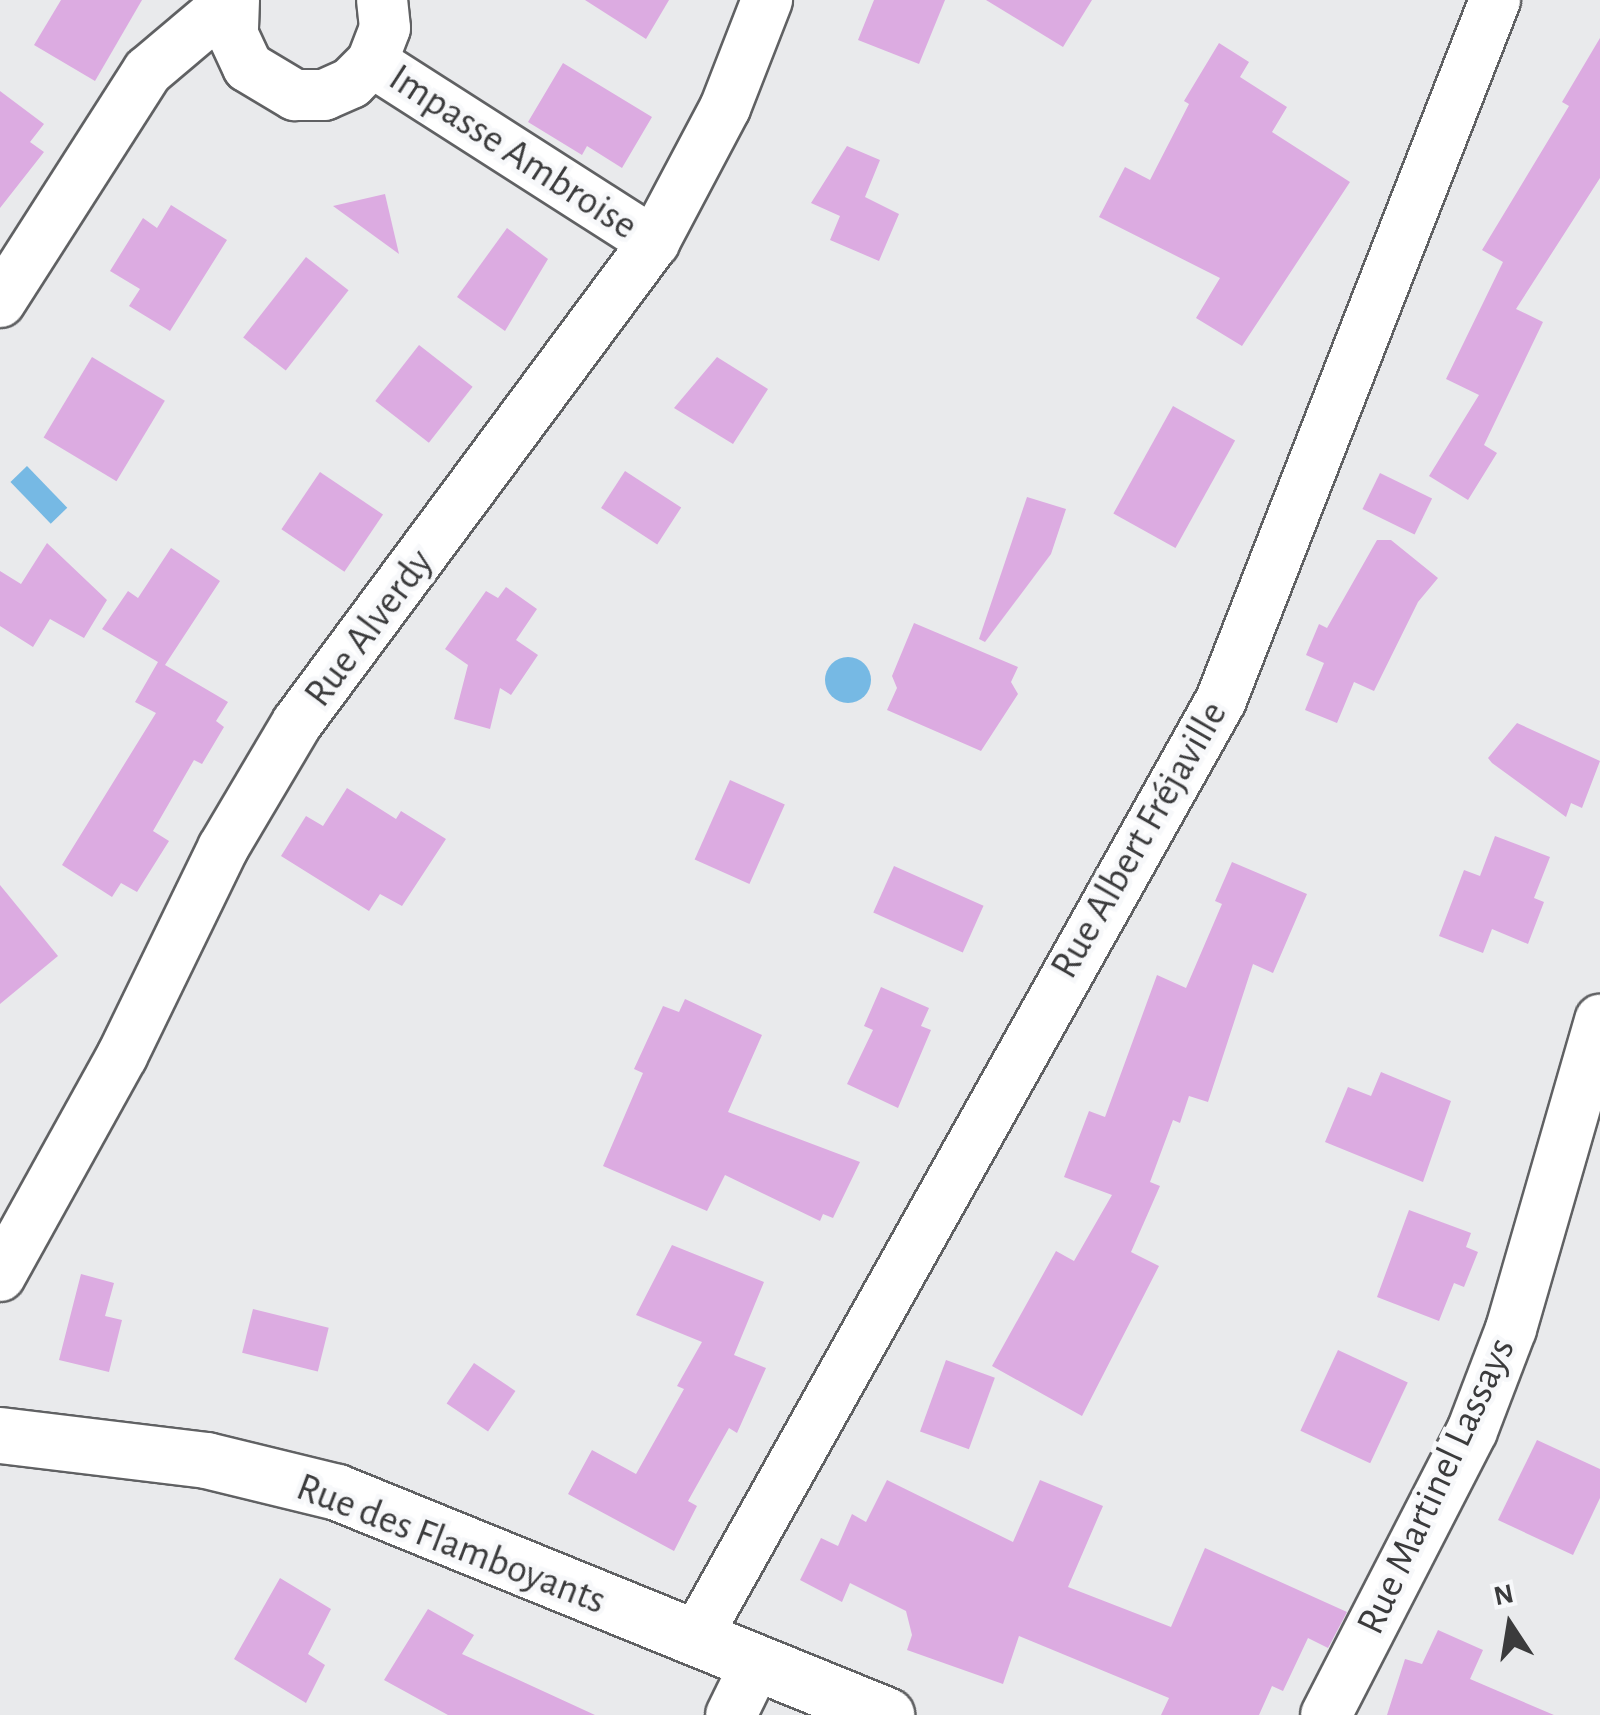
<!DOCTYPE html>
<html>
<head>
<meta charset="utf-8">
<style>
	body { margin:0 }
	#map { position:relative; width:1600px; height:1715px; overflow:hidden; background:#e9eaec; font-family:"Alegreya Sans",sans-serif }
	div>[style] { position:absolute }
	.water>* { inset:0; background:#76b9e4; transform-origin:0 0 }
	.round { border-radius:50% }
	.building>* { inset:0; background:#dcabe1; transform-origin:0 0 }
	.roads { filter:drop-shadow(2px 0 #606163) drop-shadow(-2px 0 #606163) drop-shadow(0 2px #606163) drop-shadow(0 -2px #606163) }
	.minor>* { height:50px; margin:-25px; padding:0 25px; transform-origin:25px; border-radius:25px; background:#fff }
	.secondary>* { height:55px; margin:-27.5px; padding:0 27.5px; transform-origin:27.5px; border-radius:27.5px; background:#fff }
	span { translate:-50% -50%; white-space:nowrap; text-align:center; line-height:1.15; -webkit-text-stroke:9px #f7f8fa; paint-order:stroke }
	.street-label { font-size:40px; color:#3b3b3c }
	.north { position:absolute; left:1460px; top:1575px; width:100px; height:100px; -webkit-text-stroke:8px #f7f8fa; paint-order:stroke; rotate:348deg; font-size:28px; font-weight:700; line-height:40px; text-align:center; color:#3b3b3c }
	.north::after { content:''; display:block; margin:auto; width:35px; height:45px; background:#3b3b3c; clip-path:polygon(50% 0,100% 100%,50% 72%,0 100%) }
</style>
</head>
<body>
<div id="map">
	<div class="water">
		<i style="left:27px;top:466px;width:58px;height:23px;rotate:46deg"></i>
		<i class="round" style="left:825px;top:657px;width:46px;height:46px"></i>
	</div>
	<div class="building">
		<i style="clip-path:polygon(61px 0,142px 0,95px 81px,34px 45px)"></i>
		<i style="clip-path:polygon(585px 0,669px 0,646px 39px)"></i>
		<i style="clip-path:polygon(874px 0,945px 0,919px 64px,858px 40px)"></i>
		<i style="clip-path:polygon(986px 0,1092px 0,1063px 47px)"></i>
		<i style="clip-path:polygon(1600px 38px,1600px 178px,1516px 309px,1543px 322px,1484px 445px,1497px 453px,1468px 500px,1429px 476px,1479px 395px,1446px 379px,1503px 262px,1482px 250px,1569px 106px,1562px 102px)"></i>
		<i style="clip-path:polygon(1219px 43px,1249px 62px,1240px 77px,1287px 107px,1272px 132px,1350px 182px,1242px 346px,1196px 318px,1220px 278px,1099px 217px,1125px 167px,1150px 180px,1189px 104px,1184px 101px)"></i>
		<i style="clip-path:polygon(563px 63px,652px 117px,622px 168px,587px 146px,582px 155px,528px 122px)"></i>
		<i style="clip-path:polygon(0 91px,44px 124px,30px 142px,44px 152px,0 208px)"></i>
		<i style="clip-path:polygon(847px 146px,880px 160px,865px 197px,899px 214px,879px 261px,830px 240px,840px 216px,811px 203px)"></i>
		<i style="clip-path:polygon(385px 194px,399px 254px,333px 206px)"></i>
		<i style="clip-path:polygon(171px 205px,227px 240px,170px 331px,129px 306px,140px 289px,110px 271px,143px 218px,157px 228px)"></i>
		<i style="clip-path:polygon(507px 228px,548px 259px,505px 331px,457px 297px)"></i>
		<i style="left:306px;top:257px;width:54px;height:102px;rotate:38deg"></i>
		<i style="left:419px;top:345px;width:68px;height:71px;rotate:38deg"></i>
		<i style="left:92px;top:357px;width:85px;height:94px;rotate:31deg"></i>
		<i style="clip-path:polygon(717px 357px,768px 389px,733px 444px,674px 408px)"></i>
		<i style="left:1173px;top:406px;width:71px;height:123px;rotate:29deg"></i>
		<i style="left:625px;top:471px;width:67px;height:44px;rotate:33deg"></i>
		<i style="left:320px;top:472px;width:76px;height:69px;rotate:34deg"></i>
		<i style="left:1380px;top:473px;width:58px;height:40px;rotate:26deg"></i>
		<i style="clip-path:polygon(1027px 497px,1066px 509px,1051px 554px,985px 642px,979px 639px)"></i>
		<i style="clip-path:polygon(1377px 540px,1391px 540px,1438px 578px,1418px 602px,1374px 691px,1354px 682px,1337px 723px,1305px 710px,1324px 663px,1306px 655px,1319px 624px,1327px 628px)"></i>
		<i style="clip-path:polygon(47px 543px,107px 600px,84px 638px,50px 619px,33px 647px,0 626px,0 571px,21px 584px)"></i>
		<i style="clip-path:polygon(171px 548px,220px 581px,165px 665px,228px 702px,216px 721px,224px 727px,202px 764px,194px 760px,153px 831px,169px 841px,137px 892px,121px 883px,112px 897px,62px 865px,156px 713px,135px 702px,158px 662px,102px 629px,128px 591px,138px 598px)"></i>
		<i style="clip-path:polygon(506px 587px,537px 609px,516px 640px,538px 655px,511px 695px,500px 688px,490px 729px,454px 719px,468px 665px,445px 649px,486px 591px,498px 598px)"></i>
		<i style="clip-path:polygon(914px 623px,1018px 667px,1011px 682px,1018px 694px,981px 751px,887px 710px,897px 688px,892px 676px)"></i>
		<i style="clip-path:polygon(1517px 723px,1600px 761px,1582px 808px,1571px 803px,1566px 817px,1492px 763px,1488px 758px)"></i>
		<i style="left:730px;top:780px;width:60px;height:87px;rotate:24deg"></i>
		<i style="clip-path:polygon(347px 788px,396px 819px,401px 811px,446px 839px,402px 906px,380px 894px,369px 911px,281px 856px,306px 816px,323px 826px)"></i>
		<i style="clip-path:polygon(1495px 836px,1550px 857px,1534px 898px,1544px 902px,1528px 944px,1492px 929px,1483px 953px,1439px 936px,1464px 870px,1480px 876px)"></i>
		<i style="clip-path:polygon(1232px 862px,1307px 894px,1273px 973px,1253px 964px,1208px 1102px,1189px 1096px,1180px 1123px,1173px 1120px,1150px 1182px,1160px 1186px,1131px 1252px,1159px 1266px,1082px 1416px,992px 1366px,1056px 1251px,1074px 1261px,1112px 1195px,1064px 1177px,1089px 1111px,1105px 1117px,1157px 975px,1186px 988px,1222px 904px,1215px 901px)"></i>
		<i style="left:894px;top:866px;width:98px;height:51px;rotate:24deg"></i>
		<i style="clip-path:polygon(0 885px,58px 956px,0 1004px)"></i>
		<i style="clip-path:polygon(881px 987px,929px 1008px,921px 1026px,931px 1030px,898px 1108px,847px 1084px,873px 1030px,864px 1026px)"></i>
		<i style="clip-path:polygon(685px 999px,762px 1035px,728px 1112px,860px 1162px,833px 1218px,823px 1214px,820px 1221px,725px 1175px,707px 1211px,603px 1166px,643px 1073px,634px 1069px,663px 1006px,679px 1012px)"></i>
		<i style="clip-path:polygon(1381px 1072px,1451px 1101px,1423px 1182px,1325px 1142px,1348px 1087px,1371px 1096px)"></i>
		<i style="clip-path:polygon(1409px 1210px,1471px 1233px,1466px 1247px,1478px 1252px,1464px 1287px,1454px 1283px,1439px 1321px,1377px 1297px)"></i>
		<i style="clip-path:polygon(672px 1245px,764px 1282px,734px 1355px,766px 1368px,737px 1433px,729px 1428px,688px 1501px,697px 1506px,674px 1551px,568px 1494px,592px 1450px,636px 1474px,684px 1389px,677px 1386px,702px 1342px,636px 1315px)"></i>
		<i style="clip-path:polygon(81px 1274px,114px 1283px,105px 1316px,122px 1320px,109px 1372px,59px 1360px)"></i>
		<i style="left:253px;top:1309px;width:78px;height:45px;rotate:14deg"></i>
		<i style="left:1338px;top:1350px;width:77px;height:89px;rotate:25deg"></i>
		<i style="left:946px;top:1360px;width:52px;height:76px;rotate:20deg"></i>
		<i style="left:474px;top:1363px;width:50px;height:49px;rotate:34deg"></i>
		<i style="clip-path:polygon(1537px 1440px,1600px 1469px,1600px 1498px,1573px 1555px,1498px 1520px)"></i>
		<i style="clip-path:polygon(887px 1480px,1013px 1542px,1040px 1480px,1103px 1506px,1068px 1587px,1171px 1627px,1205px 1548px,1347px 1612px,1328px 1648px,1308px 1638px,1283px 1691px,1272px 1686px,1259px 1715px,1161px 1715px,1169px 1698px,1019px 1636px,1003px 1684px,907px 1650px,912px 1635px,906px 1611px,850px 1583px,842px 1602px,800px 1580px,821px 1538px,838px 1546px,852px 1514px,866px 1522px)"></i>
		<i style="clip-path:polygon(280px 1578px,331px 1609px,308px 1654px,325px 1665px,306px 1703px,234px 1659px)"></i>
		<i style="clip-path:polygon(428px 1609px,474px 1635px,462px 1654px,595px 1715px,448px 1715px,384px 1680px)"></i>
		<i style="clip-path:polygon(1438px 1630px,1483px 1650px,1470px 1679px,1554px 1715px,1387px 1715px,1405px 1659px,1422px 1664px)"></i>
	</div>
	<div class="roads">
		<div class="minor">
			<i style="left:234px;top:0;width:35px;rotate:92deg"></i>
			<i style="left:233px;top:35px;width:35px;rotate:65deg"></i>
			<i style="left:248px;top:67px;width:55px;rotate:30.8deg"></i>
			<i style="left:295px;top:95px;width:29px"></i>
			<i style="left:324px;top:95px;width:30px;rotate:-24deg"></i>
			<i style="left:351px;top:83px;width:30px;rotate:-45deg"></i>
			<i style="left:372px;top:62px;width:36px;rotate:-69deg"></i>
			<i style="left:385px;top:28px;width:28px;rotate:-96deg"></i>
			<i style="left:372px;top:62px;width:335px;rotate:32.6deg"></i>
			<i style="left:0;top:302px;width:274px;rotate:-57.4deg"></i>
			<i style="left:148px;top:71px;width:110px;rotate:-40.2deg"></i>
			<i style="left:0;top:1276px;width:252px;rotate:-61deg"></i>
			<i style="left:122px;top:1056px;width:231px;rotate:-64.1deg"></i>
			<i style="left:223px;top:848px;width:145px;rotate:-59.4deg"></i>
			<i style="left:297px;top:723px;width:599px;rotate:-53.42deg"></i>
			<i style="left:654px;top:242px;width:152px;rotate:-62.1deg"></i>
			<i style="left:725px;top:108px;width:116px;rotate:-68.7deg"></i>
			<i style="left:695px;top:1639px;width:1076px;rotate:-60.74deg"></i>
			<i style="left:1221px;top:700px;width:752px;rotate:-68.62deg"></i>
			<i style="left:731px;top:1715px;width:57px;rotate:-63.9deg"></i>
			<i style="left:1326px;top:1715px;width:319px;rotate:-62.8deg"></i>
			<i style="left:1472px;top:1431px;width:109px;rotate:-69.1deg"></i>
			<i style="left:1511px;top:1329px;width:322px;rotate:-73.9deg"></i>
		</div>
		<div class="secondary">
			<i style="left:0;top:1435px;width:208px;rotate:6.9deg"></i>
			<i style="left:206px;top:1460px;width:135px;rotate:13.7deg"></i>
			<i style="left:337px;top:1492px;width:593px;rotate:22.11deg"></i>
		</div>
	</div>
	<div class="street-label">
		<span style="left:513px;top:152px;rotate:33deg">Impasse Ambroise</span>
		<span style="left:369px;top:628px;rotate:-53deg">Rue Alverdy</span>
		<span style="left:1139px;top:840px;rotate:-60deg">Rue Albert Fréjaville</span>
		<span style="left:1436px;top:1486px;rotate:-65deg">Rue Martinel Lassays</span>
		<span style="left:451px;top:1544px;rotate:21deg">Rue des Flamboyants</span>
	</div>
	<div class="north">N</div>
</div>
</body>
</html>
